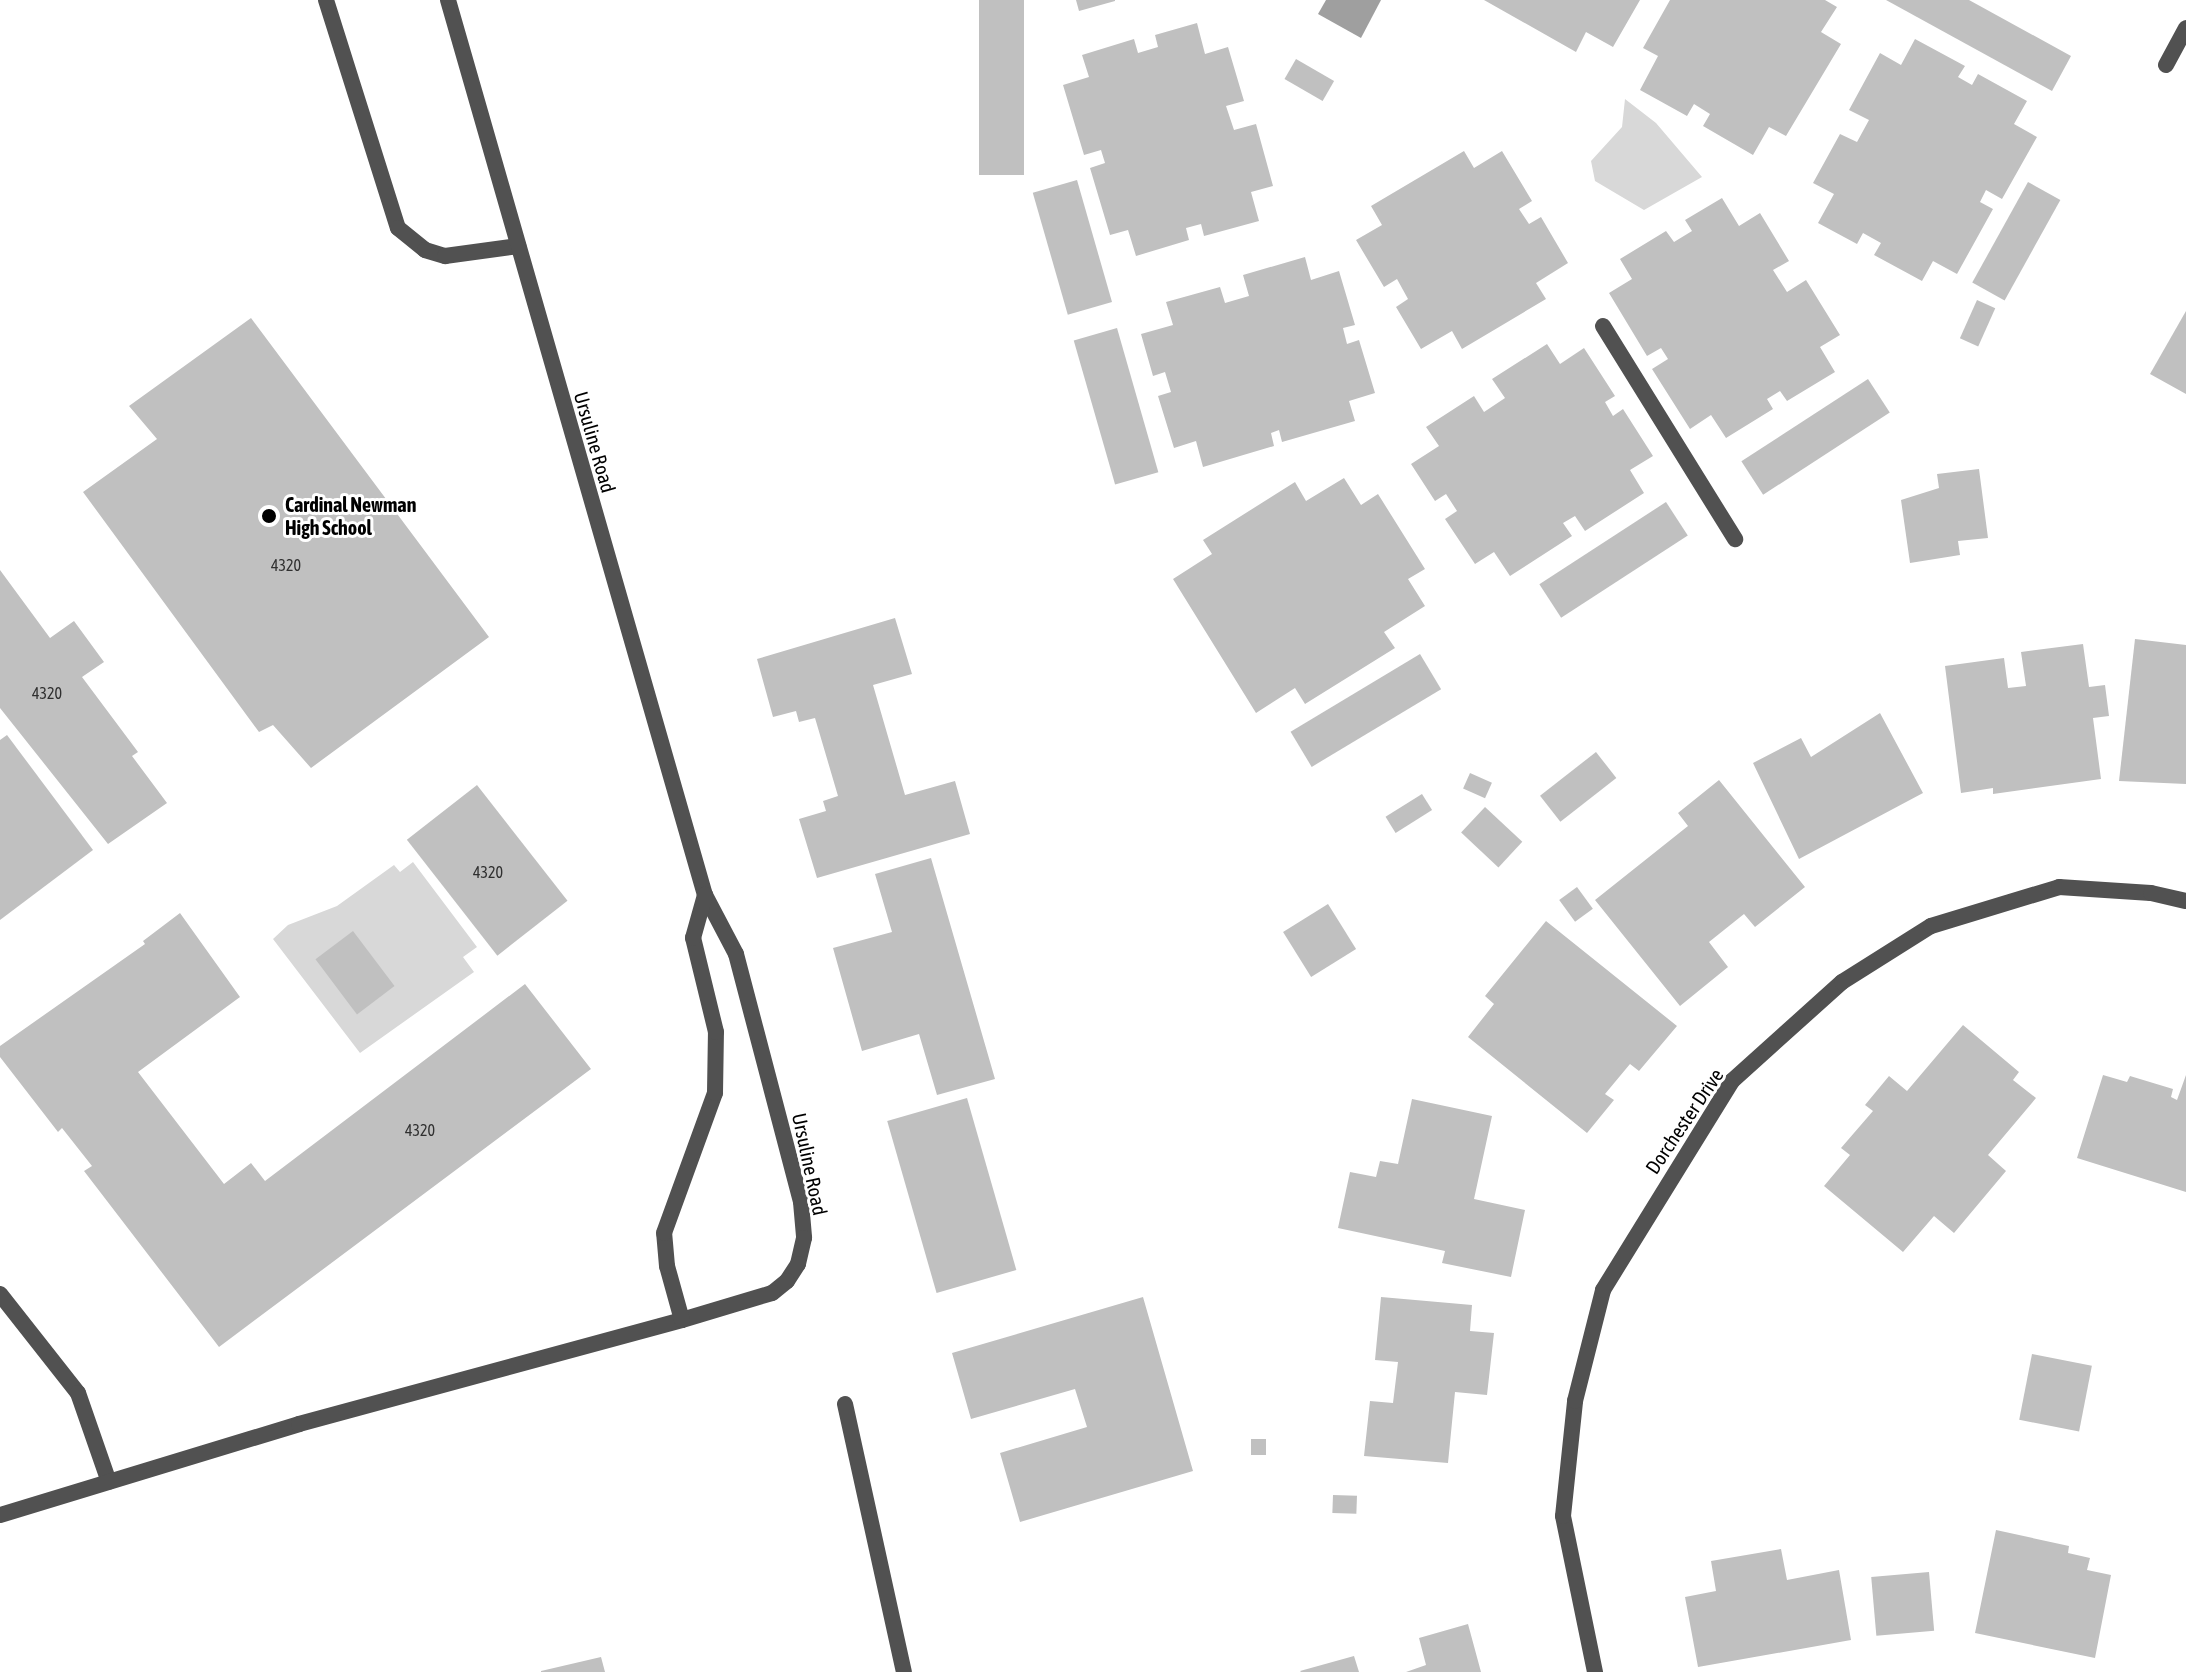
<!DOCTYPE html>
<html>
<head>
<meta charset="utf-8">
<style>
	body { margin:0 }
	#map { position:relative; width:2186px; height:1672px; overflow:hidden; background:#fff; font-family:"Asap Condensed",sans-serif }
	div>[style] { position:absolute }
	.green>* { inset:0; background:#d8d8d8 }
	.water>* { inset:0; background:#9f9f9f }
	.building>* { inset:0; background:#c0c0c0; transform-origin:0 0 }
	.service>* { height:16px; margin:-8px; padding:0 8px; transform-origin:8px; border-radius:8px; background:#515151 }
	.minor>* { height:16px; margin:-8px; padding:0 8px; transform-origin:8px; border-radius:8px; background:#515151 }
	.dots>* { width:22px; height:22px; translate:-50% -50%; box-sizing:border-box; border:4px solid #fff; border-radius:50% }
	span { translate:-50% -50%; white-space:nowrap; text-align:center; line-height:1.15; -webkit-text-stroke:6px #fff; paint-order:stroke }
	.number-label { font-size:16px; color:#303030 }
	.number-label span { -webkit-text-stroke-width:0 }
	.street-label { font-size:20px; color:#000 }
	.poi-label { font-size:20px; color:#000; font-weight:700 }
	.left { translate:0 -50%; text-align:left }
</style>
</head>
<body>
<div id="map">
	<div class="green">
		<i style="clip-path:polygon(1625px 99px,1656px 123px,1702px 177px,1644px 210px,1595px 181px,1591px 161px,1622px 127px)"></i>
		<i style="clip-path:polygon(413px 862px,477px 947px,463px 957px,474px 972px,360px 1053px,273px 939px,288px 925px,337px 906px,394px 865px,400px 872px)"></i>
	</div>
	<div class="water">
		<i style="clip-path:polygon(1326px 0,1381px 0,1361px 38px,1318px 14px)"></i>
	</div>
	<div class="building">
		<i style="left:979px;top:0;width:45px;height:175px"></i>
		<i style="clip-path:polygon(1076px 0,1115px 0,1115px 1px,1079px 11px)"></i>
		<i style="clip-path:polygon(1484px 0,1640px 0,1613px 47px,1586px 32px,1576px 52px)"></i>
		<i style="clip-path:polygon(1670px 0,1825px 0,1837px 7px,1821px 32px,1841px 44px,1786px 136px,1769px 127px,1753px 155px,1703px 126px,1710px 114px,1694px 104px,1687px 116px,1640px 90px,1658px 56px,1643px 48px)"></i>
		<i style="clip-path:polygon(1886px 0,1969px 0,2071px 56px,2052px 91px)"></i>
		<i style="clip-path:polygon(1197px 23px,1205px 54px,1228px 47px,1244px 101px,1226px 106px,1234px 130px,1256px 124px,1273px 186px,1251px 192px,1259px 221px,1204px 236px,1201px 224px,1186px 228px,1189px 240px,1136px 256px,1128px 230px,1110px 235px,1090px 168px,1105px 163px,1101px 150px,1084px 155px,1063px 85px,1089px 77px,1082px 55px,1134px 39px,1138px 53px,1158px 47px,1155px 35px)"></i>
		<i style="clip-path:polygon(1915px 39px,1965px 66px,1958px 77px,1972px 85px,1978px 74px,2027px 101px,2014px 124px,2037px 137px,2002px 199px,1986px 190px,1980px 202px,1993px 209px,1957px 274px,1933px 261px,1922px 281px,1874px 255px,1881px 243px,1863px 233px,1857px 244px,1818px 223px,1834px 194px,1813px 183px,1840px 134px,1857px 142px,1869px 120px,1849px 110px,1880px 53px,1901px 65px)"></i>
		<i style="left:1296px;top:59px;width:44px;height:23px;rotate:30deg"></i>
		<i style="clip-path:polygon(1464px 151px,1474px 168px,1502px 151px,1532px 201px,1519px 209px,1529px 224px,1541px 217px,1568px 263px,1536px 283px,1546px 299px,1462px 349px,1452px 331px,1421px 349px,1396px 307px,1408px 299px,1397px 279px,1384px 287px,1356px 240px,1382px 225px,1371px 206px)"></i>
		<i style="left:1077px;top:180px;width:127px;height:46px;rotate:74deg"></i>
		<i style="left:2028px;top:182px;width:37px;height:115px;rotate:29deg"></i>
		<i style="clip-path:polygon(1722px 198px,1739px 226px,1760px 213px,1789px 261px,1773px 270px,1787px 292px,1806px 280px,1840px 335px,1820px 347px,1835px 372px,1787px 401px,1780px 391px,1767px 399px,1773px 409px,1726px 438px,1711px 415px,1690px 429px,1652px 369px,1668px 359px,1661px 348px,1647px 356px,1609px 293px,1632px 279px,1620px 259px,1666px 231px,1674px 242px,1692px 231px,1685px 220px)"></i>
		<i style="clip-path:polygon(1305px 257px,1311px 280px,1339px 271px,1355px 325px,1343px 328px,1347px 344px,1359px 340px,1375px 393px,1349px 401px,1355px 421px,1282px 442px,1279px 430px,1271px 433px,1274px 446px,1203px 467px,1196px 441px,1174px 448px,1158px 396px,1171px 392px,1165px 372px,1153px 376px,1141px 334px,1173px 325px,1166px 302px,1220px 287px,1225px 303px,1249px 296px,1243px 275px)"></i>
		<i style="left:1977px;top:300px;width:20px;height:42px;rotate:24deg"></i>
		<i style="clip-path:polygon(2186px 311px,2186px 394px,2150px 374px)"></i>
		<i style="clip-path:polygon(251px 318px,489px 637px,311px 768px,273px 725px,259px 732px,83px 492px,157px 439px,129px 406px)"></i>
		<i style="left:1117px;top:328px;width:150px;height:45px;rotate:74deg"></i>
		<i style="clip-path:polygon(1547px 344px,1560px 364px,1584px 348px,1615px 396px,1605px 402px,1613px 416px,1623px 409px,1653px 456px,1630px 470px,1644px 493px,1585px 531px,1575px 516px,1563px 523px,1572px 536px,1510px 576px,1494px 552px,1475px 564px,1445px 519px,1457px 511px,1446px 494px,1435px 501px,1411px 464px,1439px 446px,1426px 427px,1474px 396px,1484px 412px,1505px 398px,1492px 379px)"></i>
		<i style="left:1868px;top:379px;width:40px;height:151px;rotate:57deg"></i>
		<i style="clip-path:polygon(1979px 469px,1988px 538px,1958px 541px,1960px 555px,1910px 563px,1901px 500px,1939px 488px,1937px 474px)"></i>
		<i style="clip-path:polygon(1344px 478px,1361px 505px,1378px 494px,1425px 569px,1408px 579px,1425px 606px,1384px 632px,1395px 648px,1305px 704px,1295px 688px,1256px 713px,1173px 579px,1212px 554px,1203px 540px,1295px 482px,1306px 501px)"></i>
		<i style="left:1666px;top:502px;width:40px;height:151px;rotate:57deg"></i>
		<i style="clip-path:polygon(0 570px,50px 638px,74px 621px,104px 662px,82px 677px,138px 752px,132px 756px,167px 803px,108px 844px,0 708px)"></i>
		<i style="clip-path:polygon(895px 618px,912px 674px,873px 685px,905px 795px,955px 781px,970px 834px,817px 878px,799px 819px,826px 811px,823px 801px,838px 796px,815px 718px,799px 722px,796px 711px,773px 717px,757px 659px)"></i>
		<i style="clip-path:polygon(2135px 639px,2186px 645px,2186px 784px,2119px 781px)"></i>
		<i style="clip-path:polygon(2083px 644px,2089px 687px,2105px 685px,2109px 716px,2093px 718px,2101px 779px,1993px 794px,1993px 788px,1961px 793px,1945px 666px,2004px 658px,2008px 688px,2026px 686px,2021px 652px)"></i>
		<i style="left:1420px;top:654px;width:41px;height:151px;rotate:59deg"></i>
		<i style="clip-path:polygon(1880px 713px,1923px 793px,1799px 859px,1753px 763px,1801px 738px,1811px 757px)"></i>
		<i style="clip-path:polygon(7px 735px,93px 850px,0 920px,0 740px)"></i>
		<i style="left:1596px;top:752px;width:33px;height:71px;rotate:52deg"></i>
		<i style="left:1470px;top:773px;width:24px;height:17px;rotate:24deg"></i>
		<i style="clip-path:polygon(1719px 780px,1805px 887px,1755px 927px,1744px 914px,1709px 942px,1728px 967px,1680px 1006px,1595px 900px,1688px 826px,1678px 813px)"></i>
		<i style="left:477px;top:785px;width:147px;height:89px;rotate:52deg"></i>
		<i style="left:1422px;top:794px;width:19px;height:43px;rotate:58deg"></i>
		<i style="left:1485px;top:807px;width:51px;height:35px;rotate:43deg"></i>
		<i style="clip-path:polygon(931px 858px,995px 1079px,937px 1095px,919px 1034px,862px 1051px,833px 948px,892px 932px,875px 874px)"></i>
		<i style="left:1577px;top:887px;width:27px;height:22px;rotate:54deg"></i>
		<i style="left:1328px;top:904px;width:53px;height:53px;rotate:58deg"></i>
		<i style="clip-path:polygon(180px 913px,240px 997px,138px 1072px,224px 1184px,251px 1163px,265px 1181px,525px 984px,591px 1069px,219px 1347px,84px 1171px,92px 1166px,62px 1128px,58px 1132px,0 1057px,0 1046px,145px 944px,143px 941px)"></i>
		<i style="clip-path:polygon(1546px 921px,1677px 1026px,1639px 1071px,1630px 1064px,1605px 1094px,1614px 1100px,1587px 1133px,1468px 1037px,1494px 1004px,1485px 996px)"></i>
		<i style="left:353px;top:931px;width:69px;height:47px;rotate:53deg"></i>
		<i style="clip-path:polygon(1963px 1025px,2019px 1072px,2013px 1080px,2036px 1098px,1988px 1155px,2006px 1171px,1954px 1233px,1934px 1216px,1903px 1252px,1824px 1186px,1850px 1155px,1841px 1148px,1873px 1111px,1865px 1105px,1889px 1076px,1907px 1091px)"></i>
		<i style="clip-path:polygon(2103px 1075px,2127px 1082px,2130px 1076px,2173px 1089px,2171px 1097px,2177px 1100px,2186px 1075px,2186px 1192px,2077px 1158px)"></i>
		<i style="left:967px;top:1098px;width:179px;height:83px;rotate:74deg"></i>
		<i style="clip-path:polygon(1412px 1099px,1492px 1116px,1474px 1199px,1525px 1210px,1511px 1277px,1442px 1263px,1445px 1251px,1338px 1228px,1350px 1172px,1376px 1177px,1380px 1161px,1398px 1164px)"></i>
		<i style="clip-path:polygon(1143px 1297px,1193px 1471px,1020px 1522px,1000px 1453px,1087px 1427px,1075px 1389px,971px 1419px,952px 1353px)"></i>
		<i style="clip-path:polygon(1381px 1297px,1472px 1305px,1470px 1331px,1494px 1333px,1487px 1395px,1455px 1392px,1448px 1463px,1364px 1456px,1370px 1401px,1393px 1403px,1398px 1362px,1375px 1360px)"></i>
		<i style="left:2032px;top:1354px;width:61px;height:67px;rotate:11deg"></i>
		<i style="left:1266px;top:1439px;width:16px;height:15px;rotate:90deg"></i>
		<i style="left:1333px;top:1495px;width:24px;height:18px;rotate:2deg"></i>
		<i style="clip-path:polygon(1996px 1530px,2069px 1546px,2068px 1553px,2090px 1558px,2087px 1570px,2111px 1575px,2095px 1658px,1975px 1633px)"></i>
		<i style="clip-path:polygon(1781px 1549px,1787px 1580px,1839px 1570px,1851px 1640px,1698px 1667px,1685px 1597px,1716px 1591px,1711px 1561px)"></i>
		<i style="left:1929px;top:1572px;width:59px;height:58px;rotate:85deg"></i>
		<i style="clip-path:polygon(1468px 1624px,1481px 1672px,1406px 1672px,1426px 1665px,1419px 1638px)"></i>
		<i style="clip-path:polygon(1354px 1656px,1359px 1672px,1301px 1672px,1300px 1671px)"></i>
		<i style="clip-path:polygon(601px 1657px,605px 1672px,541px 1672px,541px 1671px)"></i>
	</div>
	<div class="service">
		<i style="left:326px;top:0;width:239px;rotate:72.5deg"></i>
		<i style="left:398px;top:228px;width:35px;rotate:39deg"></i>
		<i style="left:425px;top:250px;width:21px;rotate:17deg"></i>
		<i style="left:445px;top:256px;width:74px;rotate:-7.8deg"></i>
		<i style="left:2166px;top:65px;width:42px;rotate:-61.6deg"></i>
		<i style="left:1603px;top:326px;width:251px;rotate:58.2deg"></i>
		<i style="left:0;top:1294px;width:126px;rotate:51.8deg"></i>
		<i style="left:78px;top:1393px;width:94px;rotate:70.8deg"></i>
		<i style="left:0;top:1515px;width:313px;rotate:-16.9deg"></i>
		<i style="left:299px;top:1424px;width:397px;rotate:-15.2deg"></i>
	</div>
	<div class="minor">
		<i style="left:448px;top:0;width:931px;rotate:73.98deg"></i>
		<i style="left:705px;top:895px;width:67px;rotate:62.3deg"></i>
		<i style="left:736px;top:954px;width:256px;rotate:75.3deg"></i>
		<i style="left:801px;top:1202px;width:36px;rotate:85deg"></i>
		<i style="left:804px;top:1238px;width:27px;rotate:103deg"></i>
		<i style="left:798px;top:1264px;width:20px;rotate:123deg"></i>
		<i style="left:787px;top:1281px;width:19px;rotate:141deg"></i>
		<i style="left:772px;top:1293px;width:94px;rotate:163.3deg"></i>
		<i style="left:682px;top:1320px;width:56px;rotate:-105.5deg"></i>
		<i style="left:667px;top:1266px;width:33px;rotate:-95deg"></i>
		<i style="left:664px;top:1233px;width:149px;rotate:-70deg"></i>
		<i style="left:715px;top:1093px;width:61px;rotate:-89.1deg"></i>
		<i style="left:716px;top:1032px;width:97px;rotate:-103.7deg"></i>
		<i style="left:693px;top:938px;width:45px;rotate:-74.4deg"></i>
		<i style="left:845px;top:1404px;width:274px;rotate:77.6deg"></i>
		<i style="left:1595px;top:1672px;width:159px;rotate:-101.6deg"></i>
		<i style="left:1563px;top:1516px;width:116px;rotate:-84deg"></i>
		<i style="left:1575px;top:1401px;width:114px;rotate:-75.8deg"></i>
		<i style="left:1603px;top:1290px;width:246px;rotate:-58.3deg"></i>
		<i style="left:1732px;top:1081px;width:148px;rotate:-42deg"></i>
		<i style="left:1842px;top:982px;width:105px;rotate:-32.2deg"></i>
		<i style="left:1931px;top:926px;width:134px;rotate:-16.9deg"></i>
		<i style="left:2059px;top:887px;width:92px;rotate:3.7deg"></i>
		<i style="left:2151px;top:893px;width:36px;rotate:13deg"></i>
	</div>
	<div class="dots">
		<i style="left:269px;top:516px;background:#000"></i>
	</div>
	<div class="number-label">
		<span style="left:286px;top:565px">4320</span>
		<span style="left:47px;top:693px">4320</span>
		<span style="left:488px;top:872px">4320</span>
		<span style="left:420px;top:1130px">4320</span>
	</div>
	<div class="street-label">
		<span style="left:595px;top:442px;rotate:74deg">Ursuline Road</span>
		<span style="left:1684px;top:1121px;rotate:-56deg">Dorchester Drive</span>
		<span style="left:810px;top:1164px;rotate:78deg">Ursuline Road</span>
	</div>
	<div class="poi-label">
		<span class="left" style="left:285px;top:516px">Cardinal Newman<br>High School</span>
	</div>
</div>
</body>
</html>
